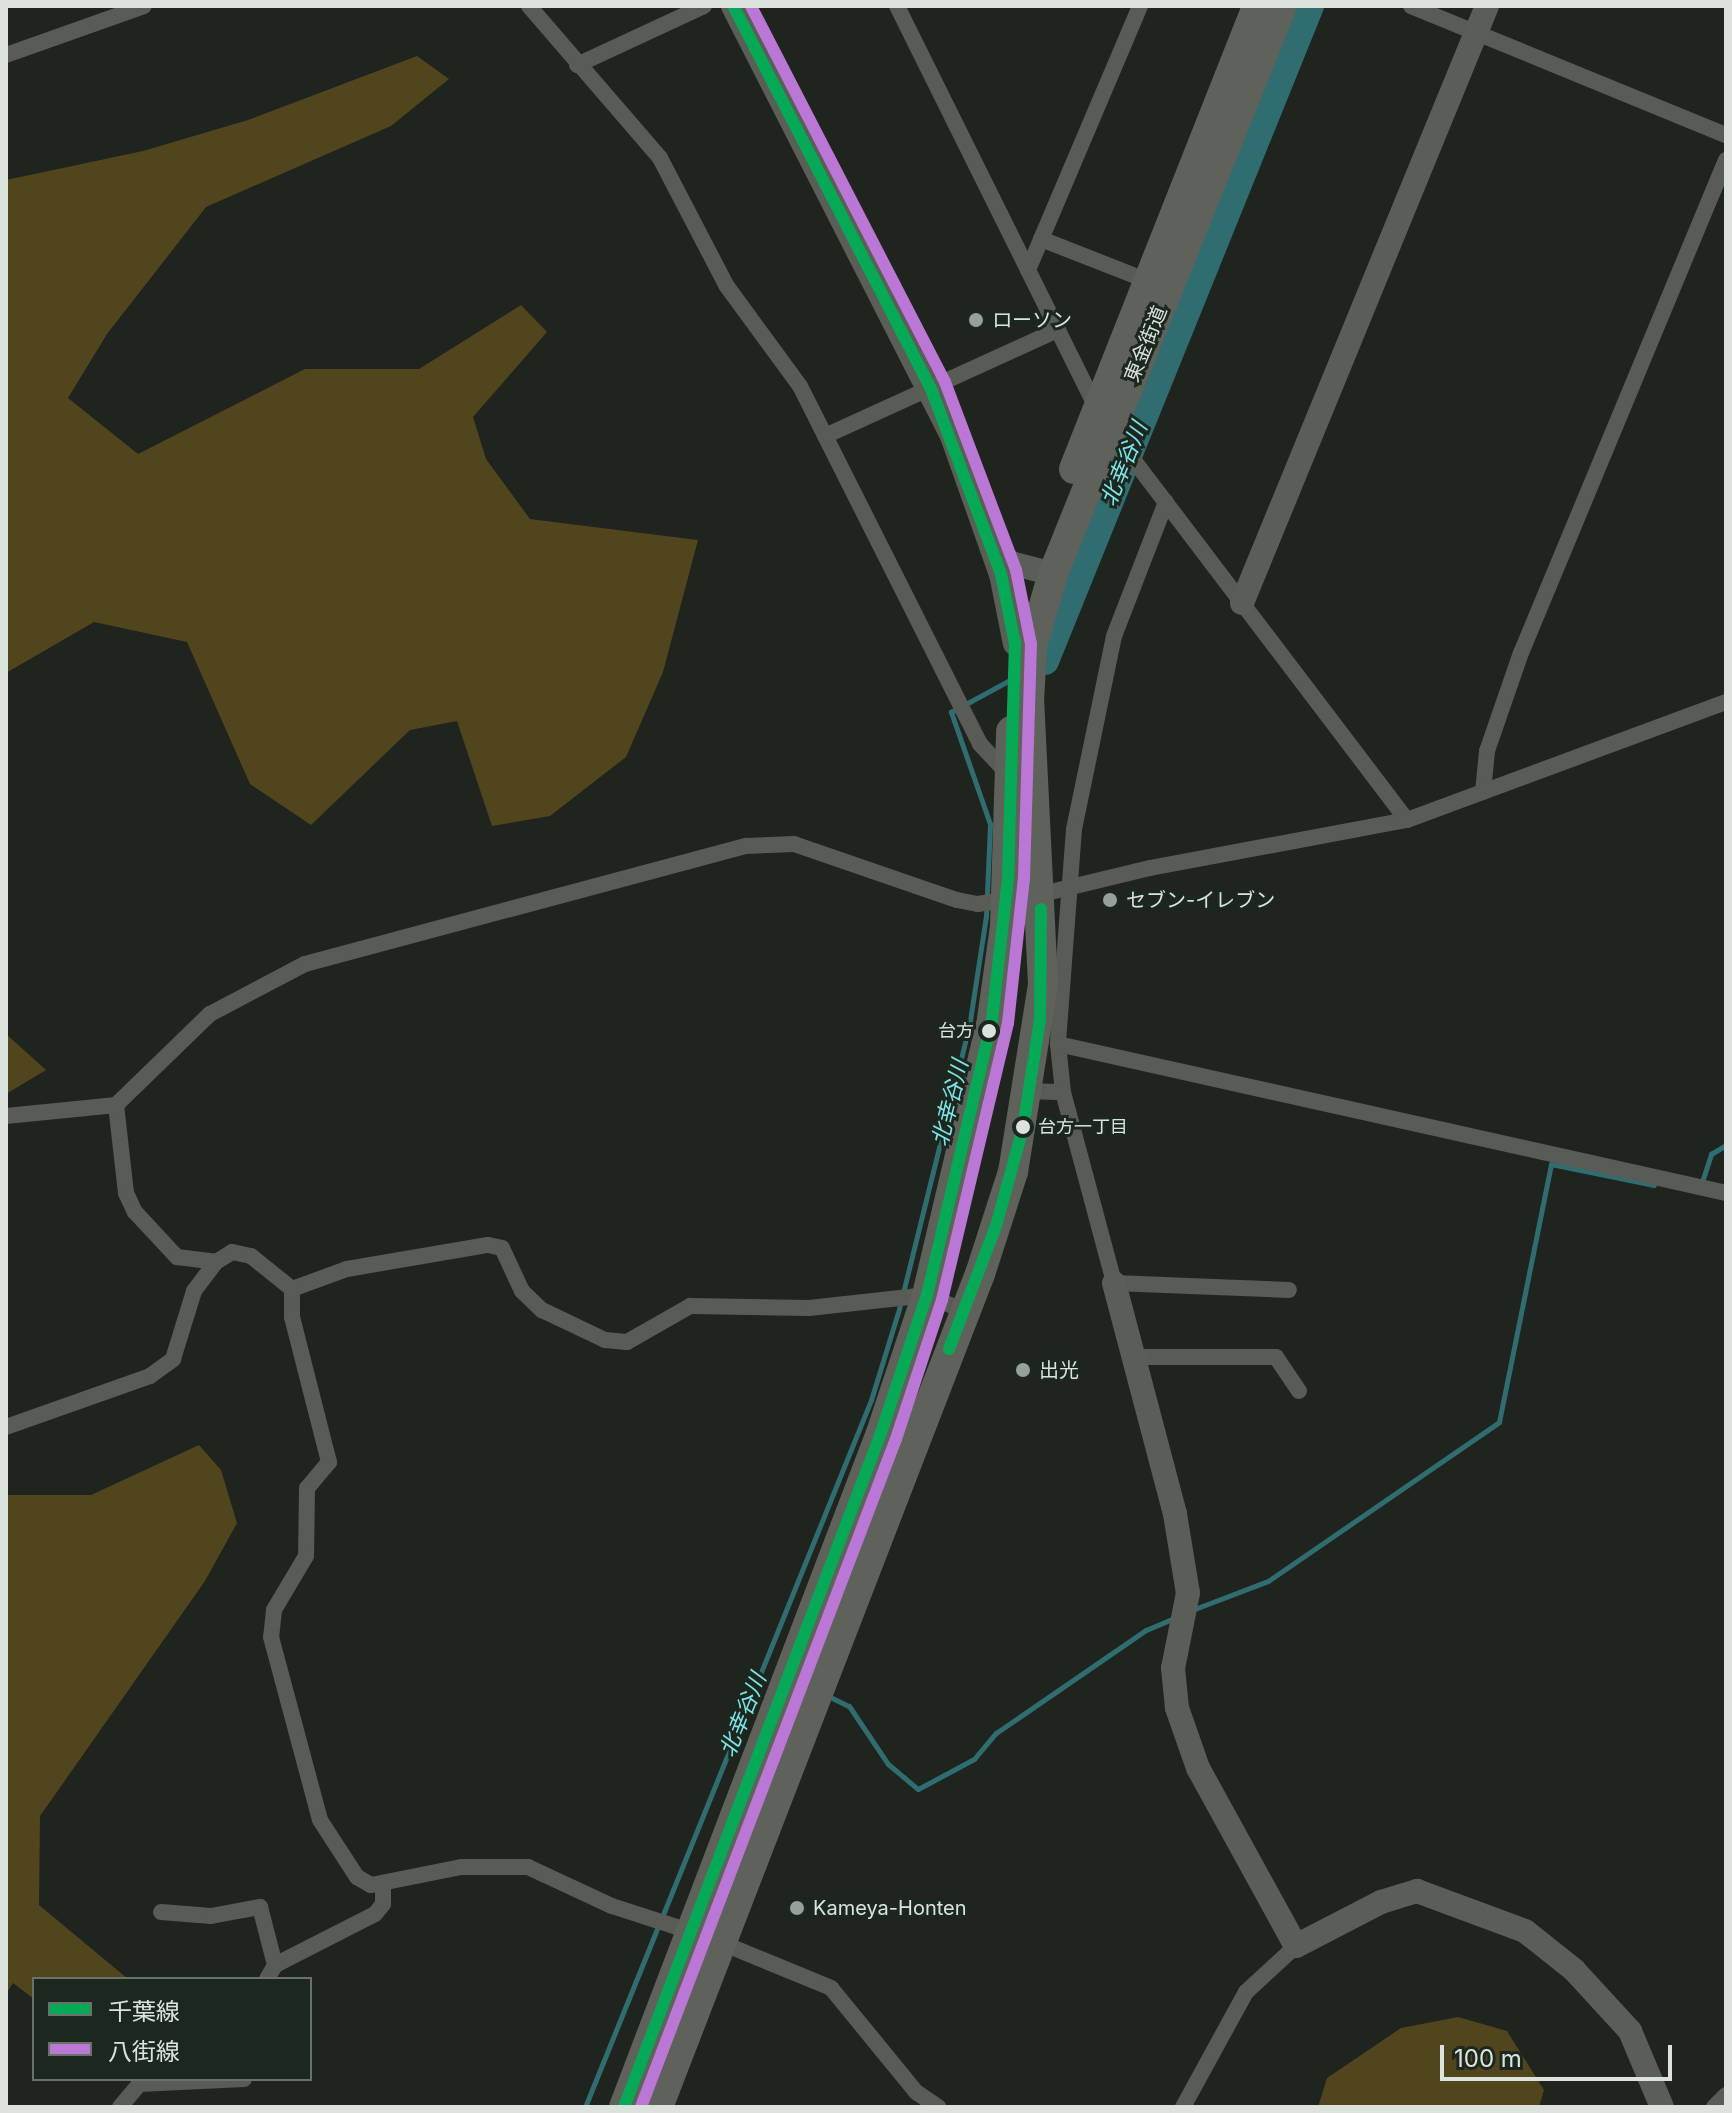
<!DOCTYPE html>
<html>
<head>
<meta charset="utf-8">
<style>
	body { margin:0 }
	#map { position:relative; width:1732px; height:2113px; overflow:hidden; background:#1f241f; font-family:Inter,"Noto Sans JP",sans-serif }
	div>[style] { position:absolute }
	.forest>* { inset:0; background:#50451c }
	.stream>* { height:5px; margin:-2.5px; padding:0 2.5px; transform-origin:2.5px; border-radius:2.5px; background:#306d70 }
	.river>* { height:28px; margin:-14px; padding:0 14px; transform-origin:14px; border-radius:14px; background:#306d70 }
	.street>* { height:16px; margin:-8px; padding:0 8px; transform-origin:8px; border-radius:8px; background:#595b55 }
	.secondary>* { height:24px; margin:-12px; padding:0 12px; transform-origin:12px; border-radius:12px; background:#5a5e56 }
	.highway>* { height:30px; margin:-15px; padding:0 15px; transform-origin:15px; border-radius:15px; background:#5f625a }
	.bus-1>* { height:12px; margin:-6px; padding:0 6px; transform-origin:6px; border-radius:6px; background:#06aa56 }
	.bus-2>* { height:12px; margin:-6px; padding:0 6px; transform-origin:6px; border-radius:6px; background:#ba77d6 }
	.dots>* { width:22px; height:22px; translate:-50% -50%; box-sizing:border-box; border:4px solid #1c271d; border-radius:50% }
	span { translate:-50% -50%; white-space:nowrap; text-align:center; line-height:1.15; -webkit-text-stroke:6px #1c271d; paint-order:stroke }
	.bus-label { font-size:18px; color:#dbe3dc }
	.right { translate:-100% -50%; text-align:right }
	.left { translate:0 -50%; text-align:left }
	.poi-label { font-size:20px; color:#dbe3dc }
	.street-label { font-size:20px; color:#dbe3dc }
	.water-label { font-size:22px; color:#7ee5eb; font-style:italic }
	.frame { position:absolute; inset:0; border:8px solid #dbe3dc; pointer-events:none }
	.legend { position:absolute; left:32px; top:1977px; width:280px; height:104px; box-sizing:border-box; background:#1c271d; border:2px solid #687269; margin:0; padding:10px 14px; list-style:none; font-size:24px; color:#dbe3dc }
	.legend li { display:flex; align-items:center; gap:16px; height:40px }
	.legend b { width:40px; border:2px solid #687269 }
	.scale { position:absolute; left:1440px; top:2045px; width:232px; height:36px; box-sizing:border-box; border:4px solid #dbe3dc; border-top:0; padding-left:10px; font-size:24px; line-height:28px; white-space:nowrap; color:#dbe3dc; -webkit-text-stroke:6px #1c271d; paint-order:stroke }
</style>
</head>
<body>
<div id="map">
	<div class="forest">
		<i style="clip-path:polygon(417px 56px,449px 79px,391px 126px,206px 207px,107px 334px,68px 398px,138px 454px,305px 369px,419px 369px,521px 305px,547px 332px,473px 417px,486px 459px,530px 519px,698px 540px,663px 672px,626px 757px,550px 816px,492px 826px,457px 721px,410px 730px,311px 825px,250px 784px,187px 642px,94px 622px,6px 673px,6px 180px,143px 151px,248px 120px)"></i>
		<i style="clip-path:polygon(6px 1034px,46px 1070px,6px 1094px)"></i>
		<i style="clip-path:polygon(199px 1445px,221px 1470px,237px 1523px,205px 1581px,40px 1816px,39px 1905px,128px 1979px,34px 1979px,34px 1999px,13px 1983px,6px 1994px,6px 1495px,91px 1495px)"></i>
		<i style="clip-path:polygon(1458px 2017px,1507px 2031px,1544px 2090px,1539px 2107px,1318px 2107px,1327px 2078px,1401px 2028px)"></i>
	</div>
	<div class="stream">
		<i style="left:1701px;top:1185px;width:33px;rotate:-72deg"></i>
		<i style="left:1711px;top:1154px;width:17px;rotate:-31deg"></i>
		<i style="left:1192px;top:1610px;width:81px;rotate:-20.9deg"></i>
		<i style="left:1268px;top:1581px;width:280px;rotate:-34.5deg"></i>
		<i style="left:1499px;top:1422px;width:263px;rotate:-78.6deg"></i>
		<i style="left:1551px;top:1164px;width:105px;rotate:11.5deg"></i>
		<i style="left:826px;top:1695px;width:25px;rotate:26deg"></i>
		<i style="left:849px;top:1706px;width:70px;rotate:56.1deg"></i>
		<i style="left:888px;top:1764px;width:39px;rotate:40deg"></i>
		<i style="left:918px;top:1789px;width:64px;rotate:-28.2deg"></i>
		<i style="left:974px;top:1759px;width:34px;rotate:-50deg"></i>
		<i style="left:996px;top:1733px;width:182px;rotate:-34.5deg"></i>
		<i style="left:1146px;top:1630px;width:33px;rotate:-23deg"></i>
		<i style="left:662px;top:1917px;width:558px;rotate:-67.99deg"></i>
		<i style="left:871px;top:1400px;width:95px;rotate:-72.9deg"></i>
		<i style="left:899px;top:1309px;width:291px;rotate:-76.1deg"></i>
		<i style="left:969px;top:1027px;width:112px;rotate:-81.3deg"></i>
		<i style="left:986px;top:916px;width:92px;rotate:-87.5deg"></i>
		<i style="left:990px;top:824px;width:119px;rotate:-109.2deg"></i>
		<i style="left:951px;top:712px;width:80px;rotate:-28.5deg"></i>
		<i style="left:585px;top:2107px;width:195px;rotate:-68deg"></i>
	</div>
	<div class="river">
		<i style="left:1045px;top:661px;width:707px;rotate:-67.97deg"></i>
	</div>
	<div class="street">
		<i style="left:529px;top:6px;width:201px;rotate:49.2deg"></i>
		<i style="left:660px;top:158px;width:143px;rotate:62.5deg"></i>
		<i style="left:726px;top:285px;width:125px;rotate:53.8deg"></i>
		<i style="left:800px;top:386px;width:401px;rotate:63.3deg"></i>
		<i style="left:980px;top:744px;width:41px;rotate:47deg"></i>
		<i style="left:897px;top:6px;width:450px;rotate:63.6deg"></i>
		<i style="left:1411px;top:6px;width:340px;rotate:22.3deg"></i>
		<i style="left:6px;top:55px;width:146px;rotate:-19.5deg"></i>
		<i style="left:577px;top:65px;width:140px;rotate:-24.9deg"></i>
		<i style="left:1041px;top:239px;width:99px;rotate:21.4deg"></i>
		<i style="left:1028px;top:270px;width:287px;rotate:-67deg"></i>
		<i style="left:1110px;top:429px;width:491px;rotate:52.8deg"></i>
		<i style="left:825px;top:436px;width:256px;rotate:-24.5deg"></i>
		<i style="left:1166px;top:502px;width:144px;rotate:111.2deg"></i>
		<i style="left:1114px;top:636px;width:197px;rotate:101.7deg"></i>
		<i style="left:1074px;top:829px;width:216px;rotate:94.3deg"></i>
		<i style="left:1058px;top:1044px;width:48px;rotate:84.1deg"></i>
		<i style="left:1063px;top:1092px;width:198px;rotate:75deg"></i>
		<i style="left:1114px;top:1283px;width:175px;rotate:2.3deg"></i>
		<i style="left:1483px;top:792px;width:41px;rotate:-84.4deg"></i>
		<i style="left:1487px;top:751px;width:104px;rotate:-70.9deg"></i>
		<i style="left:1521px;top:653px;width:534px;rotate:-67.42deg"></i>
		<i style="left:1034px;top:896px;width:119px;rotate:-13.6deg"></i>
		<i style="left:1150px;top:868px;width:261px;rotate:-10.6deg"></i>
		<i style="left:1407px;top:820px;width:340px;rotate:-20.3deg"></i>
		<i style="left:1058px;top:1044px;width:684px;rotate:12.57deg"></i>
		<i style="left:1029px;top:1091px;width:34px;rotate:2deg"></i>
		<i style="left:116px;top:1105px;width:89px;rotate:83.5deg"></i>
		<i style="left:126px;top:1193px;width:21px;rotate:65deg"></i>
		<i style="left:135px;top:1212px;width:62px;rotate:47deg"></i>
		<i style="left:177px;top:1257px;width:39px;rotate:7deg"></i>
		<i style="left:6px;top:1116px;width:111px;rotate:-5.7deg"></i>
		<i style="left:116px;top:1105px;width:131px;rotate:-44.1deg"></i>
		<i style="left:210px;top:1014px;width:107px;rotate:-27.8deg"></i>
		<i style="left:305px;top:964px;width:457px;rotate:-15deg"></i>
		<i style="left:746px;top:846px;width:48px;rotate:-2.4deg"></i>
		<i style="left:794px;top:844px;width:172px;rotate:19deg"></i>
		<i style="left:957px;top:900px;width:21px;rotate:11deg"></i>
		<i style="left:978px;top:904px;width:33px;rotate:-9deg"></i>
		<i style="left:292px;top:1289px;width:28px;rotate:90deg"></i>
		<i style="left:292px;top:1317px;width:150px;rotate:75.7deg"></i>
		<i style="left:329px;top:1462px;width:34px;rotate:130deg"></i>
		<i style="left:307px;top:1488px;width:68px;rotate:90.8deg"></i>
		<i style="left:306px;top:1556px;width:63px;rotate:120.7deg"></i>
		<i style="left:274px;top:1610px;width:27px;rotate:96deg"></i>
		<i style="left:271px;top:1637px;width:189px;rotate:75deg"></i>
		<i style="left:320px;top:1820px;width:68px;rotate:57deg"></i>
		<i style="left:357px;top:1877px;width:16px;rotate:30deg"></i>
		<i style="left:371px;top:1885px;width:92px;rotate:-11.3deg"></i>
		<i style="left:461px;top:1867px;width:67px"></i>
		<i style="left:528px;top:1867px;width:93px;rotate:24.9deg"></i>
		<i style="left:612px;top:1906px;width:84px;rotate:18deg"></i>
		<i style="left:292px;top:1289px;width:59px;rotate:-20deg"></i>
		<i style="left:347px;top:1269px;width:143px;rotate:-9.7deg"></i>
		<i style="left:488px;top:1245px;width:14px;rotate:12deg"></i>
		<i style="left:502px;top:1248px;width:47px;rotate:65.1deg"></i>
		<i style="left:522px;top:1291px;width:28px;rotate:44deg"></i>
		<i style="left:542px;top:1310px;width:70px;rotate:25.5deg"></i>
		<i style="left:605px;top:1340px;width:22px;rotate:5deg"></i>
		<i style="left:627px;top:1342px;width:73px;rotate:-29.7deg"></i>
		<i style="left:690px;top:1306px;width:119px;rotate:1deg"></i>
		<i style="left:809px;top:1308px;width:119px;rotate:-6.3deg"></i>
		<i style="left:927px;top:1295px;width:40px;rotate:23.4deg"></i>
		<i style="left:1133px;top:1357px;width:143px"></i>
		<i style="left:1276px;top:1357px;width:41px;rotate:55.9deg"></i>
		<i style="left:6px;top:1427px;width:153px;rotate:-19.5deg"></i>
		<i style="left:150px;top:1376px;width:29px;rotate:-36deg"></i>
		<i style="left:173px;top:1359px;width:71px;rotate:-72.8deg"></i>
		<i style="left:194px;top:1291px;width:36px;rotate:-53deg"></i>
		<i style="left:216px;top:1262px;width:19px;rotate:-32deg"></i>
		<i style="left:232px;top:1252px;width:19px;rotate:12deg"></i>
		<i style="left:251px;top:1256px;width:53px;rotate:38.8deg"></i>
		<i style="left:161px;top:1912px;width:50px;rotate:4.6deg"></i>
		<i style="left:211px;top:1916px;width:50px;rotate:-10.4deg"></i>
		<i style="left:260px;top:1907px;width:60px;rotate:75.5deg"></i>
		<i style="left:722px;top:1943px;width:118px;rotate:22.4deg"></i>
		<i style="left:831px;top:1988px;width:134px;rotate:50.7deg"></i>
		<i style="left:916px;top:2092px;width:27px;rotate:34deg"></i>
		<i style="left:267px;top:1979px;width:16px;rotate:-60deg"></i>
		<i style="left:275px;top:1965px;width:112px;rotate:-27deg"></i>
		<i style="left:375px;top:1914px;width:13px;rotate:-51deg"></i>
		<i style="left:383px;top:1904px;width:20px;rotate:-90deg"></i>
		<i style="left:120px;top:2107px;width:30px;rotate:-50deg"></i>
		<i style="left:139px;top:2084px;width:105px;rotate:-2.7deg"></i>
		<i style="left:1183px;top:2107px;width:131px;rotate:-61.3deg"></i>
		<i style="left:1246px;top:1992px;width:68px;rotate:-42.6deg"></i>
		<i style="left:1714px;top:2107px;width:17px;rotate:-45deg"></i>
	</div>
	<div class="secondary">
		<i style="left:733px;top:6px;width:483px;rotate:63deg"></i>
		<i style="left:952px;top:436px;width:146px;rotate:70.5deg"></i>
		<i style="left:1001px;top:574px;width:71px;rotate:78.7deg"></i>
		<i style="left:992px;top:548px;width:24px;rotate:38deg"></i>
		<i style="left:1011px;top:563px;width:43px;rotate:14.7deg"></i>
		<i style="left:1242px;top:603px;width:645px;rotate:-67.69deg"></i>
		<i style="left:1114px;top:1283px;width:239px;rotate:75.2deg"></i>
		<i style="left:1175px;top:1514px;width:80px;rotate:80.7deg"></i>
		<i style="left:1188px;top:1593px;width:76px;rotate:101.3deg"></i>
		<i style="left:1173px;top:1668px;width:40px;rotate:84.3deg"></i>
		<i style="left:1177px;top:1708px;width:64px;rotate:70.7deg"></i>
		<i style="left:1198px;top:1768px;width:203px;rotate:61.2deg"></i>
		<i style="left:1296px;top:1946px;width:96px;rotate:-27.4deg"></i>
		<i style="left:1381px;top:1902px;width:38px;rotate:-17deg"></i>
		<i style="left:1417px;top:1891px;width:115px;rotate:20.3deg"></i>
		<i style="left:1525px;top:1931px;width:63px;rotate:38.5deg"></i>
		<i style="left:1574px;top:1970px;width:83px;rotate:47.4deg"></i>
		<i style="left:1630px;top:2031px;width:82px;rotate:67.2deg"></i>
	</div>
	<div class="highway">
		<i style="left:1074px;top:469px;width:498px;rotate:-68.4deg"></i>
		<i style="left:624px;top:2107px;width:721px;rotate:-69.13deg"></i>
		<i style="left:881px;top:1433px;width:145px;rotate:-71.6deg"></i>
		<i style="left:927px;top:1295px;width:284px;rotate:-76.7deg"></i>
		<i style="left:992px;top:1019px;width:94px;rotate:-82deg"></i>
		<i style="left:1005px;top:926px;width:195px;rotate:-88.2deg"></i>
		<i style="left:658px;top:2107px;width:893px;rotate:-68.87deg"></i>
		<i style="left:980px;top:1274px;width:107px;rotate:-72.1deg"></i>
		<i style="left:1013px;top:1172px;width:190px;rotate:-80.9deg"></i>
		<i style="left:1043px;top:984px;width:282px;rotate:-92.8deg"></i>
		<i style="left:1029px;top:702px;width:56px;rotate:-86.9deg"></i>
		<i style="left:1032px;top:646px;width:75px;rotate:-73.7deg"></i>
		<i style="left:1053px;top:574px;width:612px;rotate:-68.04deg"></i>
	</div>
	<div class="bus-1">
		<i style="left:949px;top:1349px;width:132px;rotate:-69.1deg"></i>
		<i style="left:996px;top:1226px;width:102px;rotate:-74.6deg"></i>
		<i style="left:1023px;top:1128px;width:109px;rotate:-81.1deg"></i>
		<i style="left:1040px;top:1020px;width:111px;rotate:-89.5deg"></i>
		<i style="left:624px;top:2107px;width:721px;rotate:-69.13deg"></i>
		<i style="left:881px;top:1433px;width:145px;rotate:-71.6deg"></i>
		<i style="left:927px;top:1295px;width:284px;rotate:-76.7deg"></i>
		<i style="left:992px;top:1019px;width:142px;rotate:-83.5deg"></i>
		<i style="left:1008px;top:878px;width:234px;rotate:-88.3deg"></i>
		<i style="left:1015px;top:644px;width:71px;rotate:-101.3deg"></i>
		<i style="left:1001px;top:574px;width:198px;rotate:-110.7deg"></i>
		<i style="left:931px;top:389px;width:431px;rotate:-117.3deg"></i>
	</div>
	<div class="bus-2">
		<i style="left:641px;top:2107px;width:715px;rotate:-69.11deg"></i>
		<i style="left:896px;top:1439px;width:146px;rotate:-71.7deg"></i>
		<i style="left:942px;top:1300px;width:285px;rotate:-76.6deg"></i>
		<i style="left:1008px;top:1023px;width:146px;rotate:-83.7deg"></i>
		<i style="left:1024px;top:878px;width:234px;rotate:-88.3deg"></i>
		<i style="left:1031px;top:644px;width:76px;rotate:-101.5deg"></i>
		<i style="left:1016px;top:570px;width:201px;rotate:-110.7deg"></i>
		<i style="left:945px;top:382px;width:423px;rotate:-117.3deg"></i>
	</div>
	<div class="dots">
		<i style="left:976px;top:320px;background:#99a09a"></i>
		<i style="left:1110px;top:900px;background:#99a09a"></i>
		<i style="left:989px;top:1031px;background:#dbe3dc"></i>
		<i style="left:1023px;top:1127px;background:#dbe3dc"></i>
		<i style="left:1023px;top:1370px;background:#99a09a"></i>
		<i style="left:797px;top:1908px;background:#99a09a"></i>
	</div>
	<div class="bus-label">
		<span class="right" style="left:974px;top:1031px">台方</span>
		<span class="left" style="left:1038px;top:1127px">台方一丁目</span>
	</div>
	<div class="poi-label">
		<span class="left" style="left:992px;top:320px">ローソン</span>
		<span class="left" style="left:1126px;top:900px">セブン-イレブン</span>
		<span class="left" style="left:1039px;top:1370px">出光</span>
		<span class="left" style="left:813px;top:1908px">Kameya-Honten</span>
	</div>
	<div class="street-label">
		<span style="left:1146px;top:344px;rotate:-68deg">東金街道</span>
	</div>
	<div class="water-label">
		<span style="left:1124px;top:464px;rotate:-68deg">北幸谷川</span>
		<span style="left:950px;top:1103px;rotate:-76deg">北幸谷川</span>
		<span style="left:743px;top:1715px;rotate:-68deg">北幸谷川</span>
	</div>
	<div class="frame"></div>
	<ul class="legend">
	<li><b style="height:10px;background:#06aa56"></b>千葉線</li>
	<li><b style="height:10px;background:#ba77d6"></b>八街線</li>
	</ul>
	<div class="scale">100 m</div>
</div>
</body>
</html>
